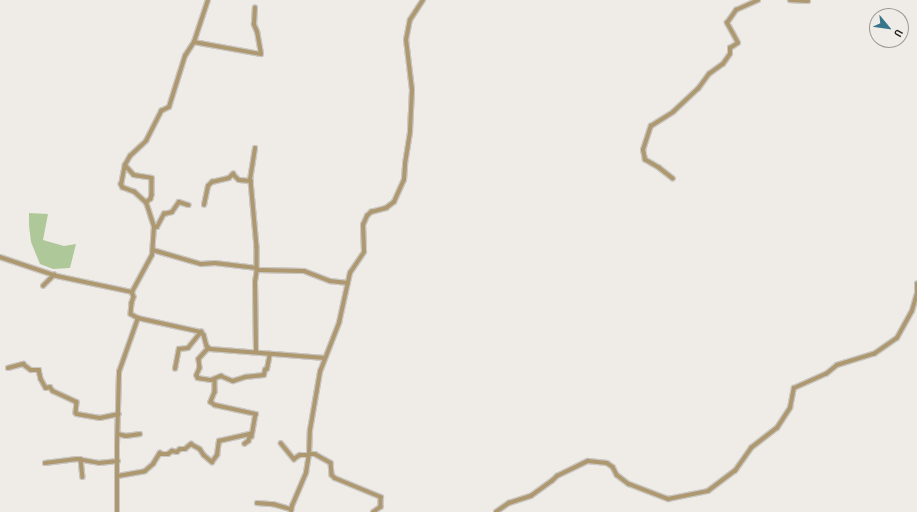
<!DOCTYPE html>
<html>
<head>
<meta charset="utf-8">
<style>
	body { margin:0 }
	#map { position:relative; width:917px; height:512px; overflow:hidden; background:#efece8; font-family:"Archivo Narrow",sans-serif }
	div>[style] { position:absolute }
	.green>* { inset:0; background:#aec899 }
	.roads { filter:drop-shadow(1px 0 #cac7c3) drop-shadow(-1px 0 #cac7c3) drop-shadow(0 1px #cac7c3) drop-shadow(0 -1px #cac7c3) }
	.street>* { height:3.5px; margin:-1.75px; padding:0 1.75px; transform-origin:1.75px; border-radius:1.75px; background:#ad986f }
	span { translate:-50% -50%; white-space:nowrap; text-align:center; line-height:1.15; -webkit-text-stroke:3.5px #efece8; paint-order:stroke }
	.north { position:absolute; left:869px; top:8px; width:40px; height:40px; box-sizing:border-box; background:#efece8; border:1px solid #9c9a96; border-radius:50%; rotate:119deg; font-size:11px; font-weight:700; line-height:16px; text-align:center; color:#1f1e1c }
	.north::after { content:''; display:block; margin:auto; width:14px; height:18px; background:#37758b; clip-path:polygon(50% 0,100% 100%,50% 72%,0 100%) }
</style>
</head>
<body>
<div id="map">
	<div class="green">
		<i style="clip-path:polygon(29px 213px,48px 214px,43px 240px,64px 246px,76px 244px,70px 268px,53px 269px,40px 264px,31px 242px,29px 225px)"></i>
	</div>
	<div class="roads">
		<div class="street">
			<i style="left:790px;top:0;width:18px;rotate:3deg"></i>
			<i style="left:194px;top:42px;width:68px;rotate:10.2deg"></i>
			<i style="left:261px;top:54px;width:22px;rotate:-100deg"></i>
			<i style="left:257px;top:32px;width:8px;rotate:-113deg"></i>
			<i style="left:254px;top:25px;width:17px;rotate:-87deg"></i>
			<i style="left:125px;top:165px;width:13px;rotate:48deg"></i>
			<i style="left:134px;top:175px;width:18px;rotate:9deg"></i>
			<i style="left:152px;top:178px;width:17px;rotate:90deg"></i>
			<i style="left:152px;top:195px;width:4px;rotate:104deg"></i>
			<i style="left:151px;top:199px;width:6px;rotate:141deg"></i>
			<i style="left:673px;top:179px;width:18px;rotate:-142deg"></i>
			<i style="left:659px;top:168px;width:16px;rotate:-150deg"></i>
			<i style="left:645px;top:160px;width:10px;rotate:-101deg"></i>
			<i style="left:643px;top:150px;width:25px;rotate:-72deg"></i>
			<i style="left:651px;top:126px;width:26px;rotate:-32deg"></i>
			<i style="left:673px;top:112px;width:34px;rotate:-43deg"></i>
			<i style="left:698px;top:89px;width:19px;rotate:-54deg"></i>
			<i style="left:709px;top:74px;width:17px;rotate:-36deg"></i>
			<i style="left:723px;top:64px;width:12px;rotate:-55deg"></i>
			<i style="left:730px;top:54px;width:6px;rotate:-90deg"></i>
			<i style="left:730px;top:48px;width:9px;rotate:-32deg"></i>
			<i style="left:738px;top:43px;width:23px;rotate:-119deg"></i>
			<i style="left:727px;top:23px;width:16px;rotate:-55deg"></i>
			<i style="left:736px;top:10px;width:24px;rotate:-24deg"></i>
			<i style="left:250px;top:180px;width:32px;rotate:-81deg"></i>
			<i style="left:204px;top:205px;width:19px;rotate:-78deg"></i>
			<i style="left:208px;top:186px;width:6px;rotate:-45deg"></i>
			<i style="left:212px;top:182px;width:17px;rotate:-13deg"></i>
			<i style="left:229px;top:178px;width:6px;rotate:-45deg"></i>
			<i style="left:233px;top:174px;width:8px;rotate:45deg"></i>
			<i style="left:239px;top:180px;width:12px;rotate:5deg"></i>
			<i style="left:251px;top:181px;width:66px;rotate:84.8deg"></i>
			<i style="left:257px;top:247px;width:23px;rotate:90deg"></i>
			<i style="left:257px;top:270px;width:47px;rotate:1.2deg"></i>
			<i style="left:304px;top:271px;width:28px;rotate:21deg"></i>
			<i style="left:330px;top:281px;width:18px;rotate:6deg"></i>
			<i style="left:154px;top:227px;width:3px"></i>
			<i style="left:157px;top:227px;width:15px;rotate:-62deg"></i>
			<i style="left:164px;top:214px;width:8px;rotate:-14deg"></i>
			<i style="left:172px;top:212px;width:12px;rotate:-55deg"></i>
			<i style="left:179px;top:202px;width:10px;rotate:17deg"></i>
			<i style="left:153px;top:250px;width:50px;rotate:16.3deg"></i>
			<i style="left:201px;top:264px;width:14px;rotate:-4deg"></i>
			<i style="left:215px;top:263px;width:42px;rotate:6.8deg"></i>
			<i style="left:0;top:257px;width:60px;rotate:18.4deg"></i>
			<i style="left:57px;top:276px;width:77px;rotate:12deg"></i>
			<i style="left:132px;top:292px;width:5px;rotate:68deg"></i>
			<i style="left:134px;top:297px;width:6px;rotate:108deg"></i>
			<i style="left:132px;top:303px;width:11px;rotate:95deg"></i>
			<i style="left:131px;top:314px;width:8px;rotate:30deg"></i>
			<i style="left:43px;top:286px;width:16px;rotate:-45deg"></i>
			<i style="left:132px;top:292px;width:42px;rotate:-61.6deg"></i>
			<i style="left:152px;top:255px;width:28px;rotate:-86deg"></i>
			<i style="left:154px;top:227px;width:25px;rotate:-108deg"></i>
			<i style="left:146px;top:203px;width:16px;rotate:-137deg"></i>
			<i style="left:134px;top:192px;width:12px;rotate:-160deg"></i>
			<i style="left:123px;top:188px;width:4px;rotate:-124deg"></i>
			<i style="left:121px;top:185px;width:20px;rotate:-79deg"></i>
			<i style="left:125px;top:165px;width:10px;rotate:-61deg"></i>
			<i style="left:130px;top:156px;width:22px;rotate:-43deg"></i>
			<i style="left:146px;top:141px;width:34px;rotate:-63deg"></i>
			<i style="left:161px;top:111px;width:9px;rotate:-27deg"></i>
			<i style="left:169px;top:107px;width:53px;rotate:-72.6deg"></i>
			<i style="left:185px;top:56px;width:17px;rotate:-57deg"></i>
			<i style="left:194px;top:42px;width:44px;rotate:-71.6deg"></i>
			<i style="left:209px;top:348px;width:15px;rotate:132deg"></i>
			<i style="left:199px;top:359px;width:9px;rotate:84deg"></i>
			<i style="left:200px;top:368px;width:8px;rotate:113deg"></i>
			<i style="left:197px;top:375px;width:3px;rotate:72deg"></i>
			<i style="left:198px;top:378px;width:13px;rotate:9deg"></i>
			<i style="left:211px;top:380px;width:11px;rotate:-22deg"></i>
			<i style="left:221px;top:376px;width:13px;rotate:23deg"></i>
			<i style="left:233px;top:381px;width:13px;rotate:-18deg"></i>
			<i style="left:245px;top:377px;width:19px;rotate:-6deg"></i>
			<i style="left:264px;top:375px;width:5px;rotate:-79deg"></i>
			<i style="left:265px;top:370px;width:2px;rotate:-27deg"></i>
			<i style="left:267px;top:369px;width:15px;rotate:-79deg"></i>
			<i style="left:256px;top:352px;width:70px;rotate:-90.8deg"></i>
			<i style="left:255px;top:282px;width:12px;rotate:-81deg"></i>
			<i style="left:8px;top:368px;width:16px;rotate:-15deg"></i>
			<i style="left:23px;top:364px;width:10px;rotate:37deg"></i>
			<i style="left:31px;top:370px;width:8px"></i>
			<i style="left:39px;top:370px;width:9px;rotate:77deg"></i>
			<i style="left:41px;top:379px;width:10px;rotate:61deg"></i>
			<i style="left:46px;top:388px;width:4px;rotate:-14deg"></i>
			<i style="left:50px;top:387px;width:5px;rotate:53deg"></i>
			<i style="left:53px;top:391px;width:26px;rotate:25deg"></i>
			<i style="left:77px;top:402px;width:11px;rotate:95deg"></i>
			<i style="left:76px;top:413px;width:1px;rotate:45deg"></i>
			<i style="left:77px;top:414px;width:23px;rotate:10deg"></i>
			<i style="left:100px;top:418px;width:19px;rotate:-12deg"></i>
			<i style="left:175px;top:369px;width:20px;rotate:-79deg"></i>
			<i style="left:179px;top:349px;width:9px;rotate:-6deg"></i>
			<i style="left:188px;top:348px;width:21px;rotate:-51deg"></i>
			<i style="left:215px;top:380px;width:12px;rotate:90deg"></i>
			<i style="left:215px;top:392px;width:11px;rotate:112deg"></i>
			<i style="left:211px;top:402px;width:5px;rotate:37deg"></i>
			<i style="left:215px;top:405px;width:42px;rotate:12.4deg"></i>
			<i style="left:256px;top:414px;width:23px;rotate:100deg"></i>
			<i style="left:118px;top:434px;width:8px;rotate:14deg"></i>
			<i style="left:126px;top:436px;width:14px;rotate:-8deg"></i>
			<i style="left:281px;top:443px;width:21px;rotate:51deg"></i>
			<i style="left:294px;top:459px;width:7px;rotate:-34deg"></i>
			<i style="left:300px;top:455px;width:9px"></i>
			<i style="left:159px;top:454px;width:9px"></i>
			<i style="left:168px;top:454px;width:5px;rotate:-37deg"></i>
			<i style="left:172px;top:451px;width:5px;rotate:11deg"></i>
			<i style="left:177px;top:452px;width:4px;rotate:-45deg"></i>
			<i style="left:180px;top:449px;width:5px"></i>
			<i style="left:185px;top:449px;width:8px;rotate:-40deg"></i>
			<i style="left:191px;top:444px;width:10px;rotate:29deg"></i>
			<i style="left:200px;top:449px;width:7px;rotate:56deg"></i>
			<i style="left:204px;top:455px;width:11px;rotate:41deg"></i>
			<i style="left:212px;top:462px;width:9px;rotate:-54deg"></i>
			<i style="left:217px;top:455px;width:14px;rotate:-82deg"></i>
			<i style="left:219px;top:441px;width:32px;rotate:-13deg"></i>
			<i style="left:250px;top:434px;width:7px;rotate:98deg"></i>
			<i style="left:249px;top:441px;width:5px;rotate:143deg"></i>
			<i style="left:309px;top:454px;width:6px"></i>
			<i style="left:315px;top:454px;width:18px;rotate:29deg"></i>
			<i style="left:331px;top:463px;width:12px;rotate:85deg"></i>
			<i style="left:332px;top:475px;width:4px;rotate:45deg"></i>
			<i style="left:335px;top:478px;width:50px;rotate:22.4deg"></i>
			<i style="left:381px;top:497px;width:10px;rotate:90deg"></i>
			<i style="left:381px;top:507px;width:9px;rotate:144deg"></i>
			<i style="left:81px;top:459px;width:18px;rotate:84deg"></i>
			<i style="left:45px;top:463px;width:32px;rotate:-7deg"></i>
			<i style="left:77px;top:459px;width:22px;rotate:10deg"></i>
			<i style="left:99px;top:463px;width:19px;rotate:-6deg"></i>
			<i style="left:118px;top:476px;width:27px;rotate:-10deg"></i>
			<i style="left:145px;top:471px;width:11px;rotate:-41deg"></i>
			<i style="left:153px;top:464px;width:13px;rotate:-58deg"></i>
			<i style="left:257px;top:503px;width:16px;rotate:4deg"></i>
			<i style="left:273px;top:504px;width:19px;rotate:16deg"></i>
			<i style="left:117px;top:512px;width:67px;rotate:-90deg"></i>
			<i style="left:117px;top:445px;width:73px;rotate:-88.4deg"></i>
			<i style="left:119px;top:372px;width:57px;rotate:-70.6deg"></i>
			<i style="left:138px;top:318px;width:65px;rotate:12.5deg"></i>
			<i style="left:201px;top:332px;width:4px;rotate:45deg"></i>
			<i style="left:204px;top:335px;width:11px;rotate:75deg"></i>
			<i style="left:207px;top:346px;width:4px;rotate:45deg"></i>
			<i style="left:210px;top:349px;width:115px;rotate:4.5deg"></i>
			<i style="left:291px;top:512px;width:6px;rotate:-81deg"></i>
			<i style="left:292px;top:506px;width:36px;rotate:-67deg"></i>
			<i style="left:306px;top:473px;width:18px;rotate:-81deg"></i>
			<i style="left:309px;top:455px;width:25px;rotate:-88deg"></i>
			<i style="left:310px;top:430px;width:59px;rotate:-80.2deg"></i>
			<i style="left:320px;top:372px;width:53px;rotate:-68.8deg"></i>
			<i style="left:339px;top:323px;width:51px;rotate:-77.6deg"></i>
			<i style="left:350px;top:273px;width:25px;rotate:-56deg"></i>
			<i style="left:364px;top:252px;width:27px;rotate:-92deg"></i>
			<i style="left:363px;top:225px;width:10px;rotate:-66deg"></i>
			<i style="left:367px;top:216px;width:6px;rotate:-45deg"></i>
			<i style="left:371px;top:212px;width:16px;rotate:-15deg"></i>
			<i style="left:386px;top:208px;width:10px;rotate:-37deg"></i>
			<i style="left:394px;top:202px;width:24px;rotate:-66deg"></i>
			<i style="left:404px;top:180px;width:16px;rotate:-86deg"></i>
			<i style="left:405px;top:164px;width:33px;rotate:-81deg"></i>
			<i style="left:410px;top:131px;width:41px;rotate:-87.2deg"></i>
			<i style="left:412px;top:90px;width:50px;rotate:-96.8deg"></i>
			<i style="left:406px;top:40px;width:20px;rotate:-79deg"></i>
			<i style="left:410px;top:20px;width:24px;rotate:-57deg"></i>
			<i style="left:496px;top:512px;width:16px;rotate:-35deg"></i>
			<i style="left:509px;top:503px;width:23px;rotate:-18deg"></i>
			<i style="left:531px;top:496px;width:26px;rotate:-36deg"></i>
			<i style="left:552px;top:481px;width:7px;rotate:-45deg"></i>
			<i style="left:557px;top:476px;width:34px;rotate:-26deg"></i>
			<i style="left:588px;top:461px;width:19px;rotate:6deg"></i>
			<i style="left:607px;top:463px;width:7px;rotate:34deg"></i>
			<i style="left:613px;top:467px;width:9px;rotate:63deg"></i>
			<i style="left:617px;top:475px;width:15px;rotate:37deg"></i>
			<i style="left:629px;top:484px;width:42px;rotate:21deg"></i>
			<i style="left:668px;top:499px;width:41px;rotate:-11.3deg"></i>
			<i style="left:708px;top:491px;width:34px;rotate:-37deg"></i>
			<i style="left:735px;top:471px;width:28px;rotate:-55deg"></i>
			<i style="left:751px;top:448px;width:33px;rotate:-38deg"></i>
			<i style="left:777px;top:428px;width:24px;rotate:-57deg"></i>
			<i style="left:790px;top:408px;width:20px;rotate:-79deg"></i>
			<i style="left:794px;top:388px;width:35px;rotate:-24deg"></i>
			<i style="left:826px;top:374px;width:14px;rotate:-39deg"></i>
			<i style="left:837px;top:365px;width:39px;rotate:-17deg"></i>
			<i style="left:874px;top:354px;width:28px;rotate:-35deg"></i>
			<i style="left:897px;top:338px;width:31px;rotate:-61deg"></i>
			<i style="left:912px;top:311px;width:18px;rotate:-74deg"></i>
			<i style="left:917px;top:294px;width:10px;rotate:-90deg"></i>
		</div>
	</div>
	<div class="north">U</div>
</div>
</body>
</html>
